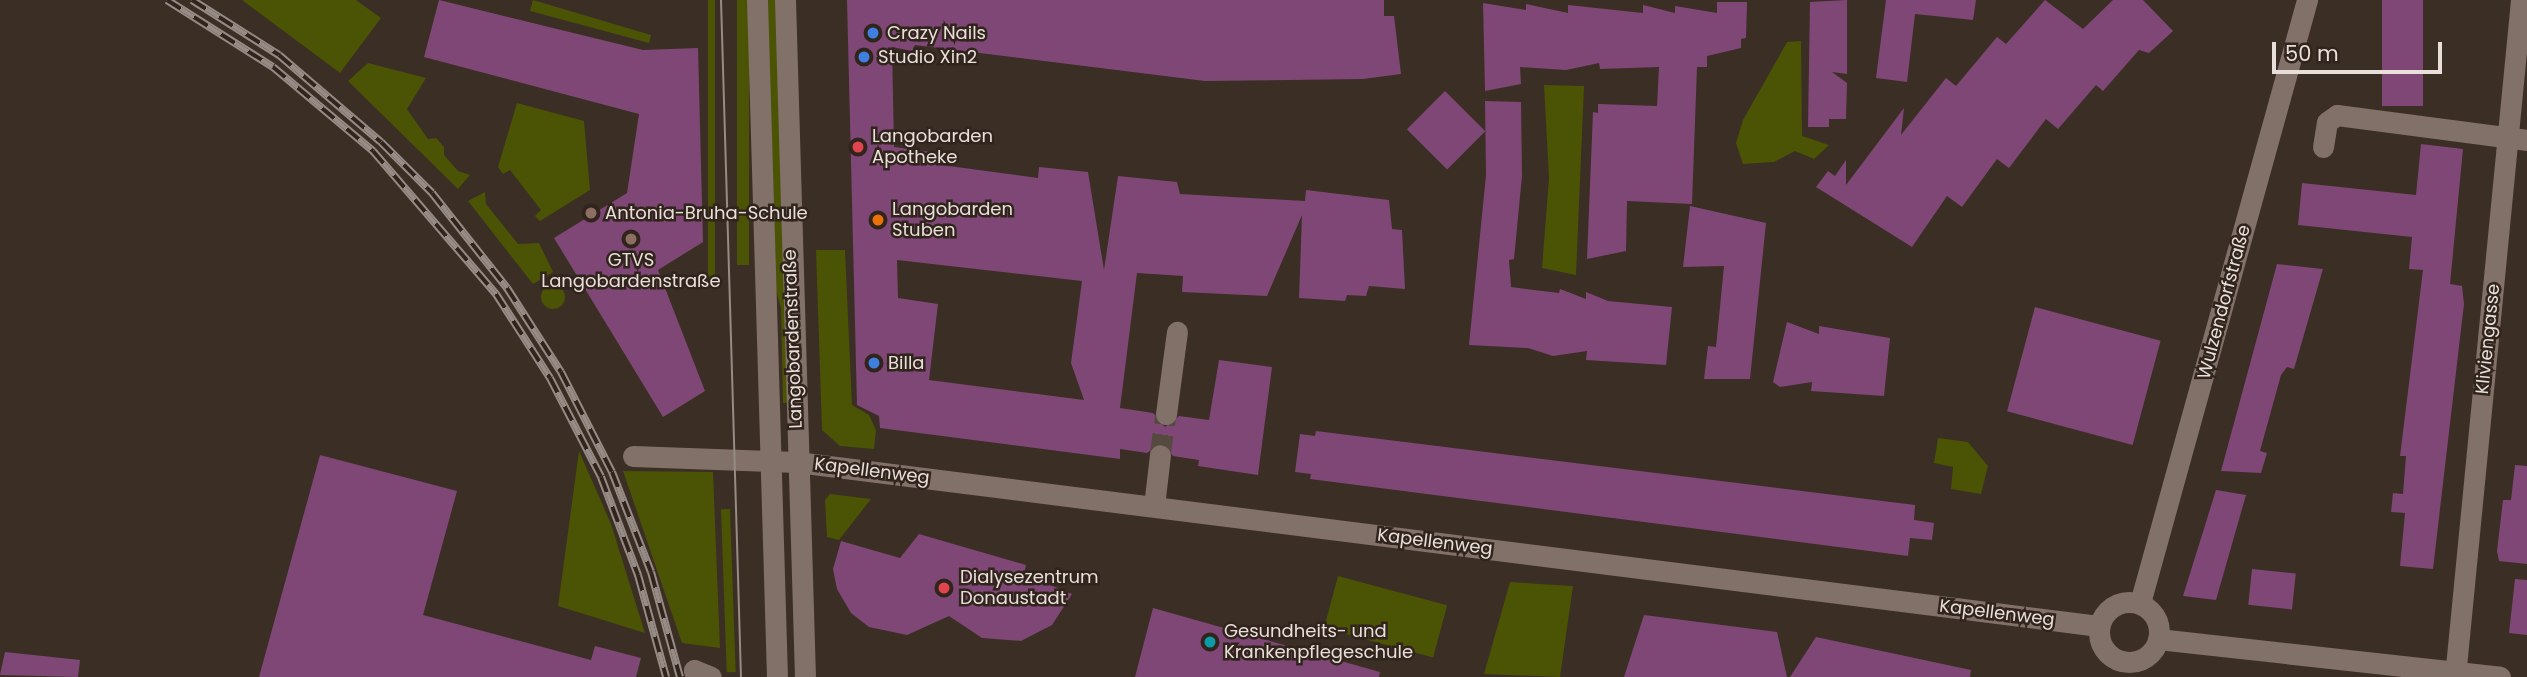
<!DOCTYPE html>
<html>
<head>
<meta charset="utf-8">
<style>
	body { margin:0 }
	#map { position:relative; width:2527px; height:677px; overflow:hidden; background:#3b2e25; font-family:Poppins,sans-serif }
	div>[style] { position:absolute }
	.green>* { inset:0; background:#4b5304; transform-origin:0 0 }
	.round { border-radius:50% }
	.building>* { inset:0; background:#7f4775; transform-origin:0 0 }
	.minor-tunnel>* { height:21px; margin-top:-10.5px; transform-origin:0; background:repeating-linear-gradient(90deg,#554940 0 21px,transparent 0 31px) }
	.minor>* { height:21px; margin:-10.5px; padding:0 10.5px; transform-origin:10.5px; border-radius:10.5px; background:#827168 }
	.minor>.ring { margin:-10.5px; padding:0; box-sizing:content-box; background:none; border:21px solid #827168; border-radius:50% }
	.tram>* { height:2px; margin:-1px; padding:0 1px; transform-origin:1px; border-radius:1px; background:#968b85 }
	.rail>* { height:8px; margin-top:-4px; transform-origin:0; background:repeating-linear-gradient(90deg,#31241c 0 16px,#968b85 0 32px); box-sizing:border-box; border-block:2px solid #968b85 }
	.dots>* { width:19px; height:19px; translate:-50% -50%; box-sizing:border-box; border:4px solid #31241c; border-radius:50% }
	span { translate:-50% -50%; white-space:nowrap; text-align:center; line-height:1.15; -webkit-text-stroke:5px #31241c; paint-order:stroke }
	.poi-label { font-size:18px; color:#e8dfda }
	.left { translate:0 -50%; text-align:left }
	.street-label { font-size:18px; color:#e8dfda }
	.scale { position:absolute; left:2272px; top:42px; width:170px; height:32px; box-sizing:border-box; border:4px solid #e8dfda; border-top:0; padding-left:9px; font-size:21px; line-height:24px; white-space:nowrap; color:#e8dfda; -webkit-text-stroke:5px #31241c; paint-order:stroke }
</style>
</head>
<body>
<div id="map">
	<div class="green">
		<i style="clip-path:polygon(242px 0,356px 0,381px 18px,340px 73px)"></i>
		<i style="clip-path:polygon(533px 0,651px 35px,649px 43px,530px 11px)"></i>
		<i style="left:708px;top:0;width:7px;height:280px"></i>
		<i style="left:737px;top:0;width:12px;height:265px"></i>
		<i style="clip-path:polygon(762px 0,777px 0,789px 403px,783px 403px,781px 308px,774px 283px)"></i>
		<i style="clip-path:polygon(1801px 41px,1802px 136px,1829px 145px,1814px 159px,1795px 151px,1774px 162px,1743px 164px,1736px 143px,1743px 120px,1787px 42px)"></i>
		<i style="clip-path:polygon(368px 63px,426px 78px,407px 109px,428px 139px,436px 138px,444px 147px,444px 155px,458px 171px,470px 175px,458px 189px,348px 81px)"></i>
		<i style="clip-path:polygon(1544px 85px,1584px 86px,1576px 275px,1542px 268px,1549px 178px)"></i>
		<i style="clip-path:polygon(517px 103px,584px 121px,590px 190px,540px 221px,535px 216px,541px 210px,510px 170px,503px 174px,498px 167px)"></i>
		<i style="clip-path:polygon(485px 192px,486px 204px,518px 244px,539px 243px,553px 272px,533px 284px,468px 201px)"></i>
		<i style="clip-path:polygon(816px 250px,845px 250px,852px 405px,869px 415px,876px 430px,874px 449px,840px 446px,822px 430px)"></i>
		<i class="round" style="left:541px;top:285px;width:24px;height:24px"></i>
		<i style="clip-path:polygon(1938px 438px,1968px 442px,1988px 466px,1981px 494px,1951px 489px,1953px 467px,1934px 463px)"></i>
		<i style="clip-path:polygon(579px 451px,611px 524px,645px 633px,558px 606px)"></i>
		<i style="clip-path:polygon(623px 471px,713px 472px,720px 648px,682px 643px)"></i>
		<i style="clip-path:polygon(830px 494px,871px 499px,839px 540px,827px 537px,825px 500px)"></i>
		<i style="left:730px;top:509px;width:163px;height:9px;rotate:88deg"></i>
		<i style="left:1338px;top:576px;width:113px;height:54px;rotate:15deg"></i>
		<i style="clip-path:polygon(1510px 582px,1573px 586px,1560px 677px,1484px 674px)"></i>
	</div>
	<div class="building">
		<i style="clip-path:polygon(439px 0,643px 50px,698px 48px,703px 242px,658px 270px,705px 391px,663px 417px,554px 238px,627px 193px,639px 114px,424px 57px)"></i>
		<i style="clip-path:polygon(evenodd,847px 0,1384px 0,1384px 16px,1394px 16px,1401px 74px,1363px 79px,1205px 81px,915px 45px,912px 51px,892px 47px,894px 147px,931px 152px,934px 164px,1038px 178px,1039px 167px,1088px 172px,1104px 270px,1118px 176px,1177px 182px,1180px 194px,1305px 201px,1306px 190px,1389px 200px,1392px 229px,1402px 230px,1405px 289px,1369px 286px,1366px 296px,1347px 295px,1345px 301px,1299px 298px,1302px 215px,1267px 296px,1182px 292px,1183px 276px,1137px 273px,1120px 408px,1153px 413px,1165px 427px,1179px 416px,1209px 420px,1219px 360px,1272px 367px,1258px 475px,1198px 466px,1199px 460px,1173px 456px,1162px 442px,1147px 453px,1120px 449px,1120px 459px,880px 428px,879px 416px,857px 405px,847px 0,897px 260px,1082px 281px,1071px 363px,1084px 400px,929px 380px,938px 304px,898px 298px,897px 260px)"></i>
		<i style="clip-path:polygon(1847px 0,1847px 74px,1832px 72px,1847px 83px,1846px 119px,1829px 119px,1829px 127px,1808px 127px,1810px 2px)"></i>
		<i style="clip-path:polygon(1886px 0,1976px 0,1973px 20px,1915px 14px,1907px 82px,1876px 78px)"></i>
		<i style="clip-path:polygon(2045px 0,2083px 29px,2113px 0,2143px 0,2173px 31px,2149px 53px,2139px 50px,2103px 91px,2096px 85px,2058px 129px,2046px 119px,2009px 168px,1997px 159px,1962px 207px,1947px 196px,1912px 247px,1816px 187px,1828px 171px,1835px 176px,1846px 160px,1846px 185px,1904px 108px,1901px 135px,1946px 78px,1956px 86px,1997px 37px,2006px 44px)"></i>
		<i style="left:2382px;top:0;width:41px;height:106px"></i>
		<i style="clip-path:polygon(1717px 2px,1747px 2px,1746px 38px,1741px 39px,1741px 48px,1707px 56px,1707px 67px,1697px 67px,1692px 204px,1627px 201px,1626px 251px,1587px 259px,1593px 112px,1598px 113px,1598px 104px,1657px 106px,1659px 67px,1600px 69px,1599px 63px,1566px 70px,1520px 67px,1521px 84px,1485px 91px,1483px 3px,1526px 10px,1526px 4px,1568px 13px,1568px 5px,1643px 13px,1643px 5px,1675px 13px,1675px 6px,1717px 13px)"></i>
		<i style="left:1445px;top:91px;width:57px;height:54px;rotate:45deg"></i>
		<i style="clip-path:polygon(1485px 101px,1521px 102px,1522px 176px,1514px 259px,1509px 260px,1511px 287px,1559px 293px,1560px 289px,1586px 299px,1586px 292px,1608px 301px,1672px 307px,1666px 365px,1586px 360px,1587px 351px,1553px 356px,1528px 348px,1469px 345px,1486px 175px)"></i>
		<i style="clip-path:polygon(2421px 144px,2463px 149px,2450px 284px,2462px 286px,2464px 304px,2433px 569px,2400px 566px,2405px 513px,2391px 512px,2393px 493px,2403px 494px,2406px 456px,2400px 456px,2423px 270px,2409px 269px,2412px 237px,2298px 225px,2302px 183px,2416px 195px)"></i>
		<i style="clip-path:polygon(1690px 206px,1766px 223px,1750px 379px,1704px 379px,1708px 346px,1716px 347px,1724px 266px,1683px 267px)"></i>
		<i style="clip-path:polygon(2277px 264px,2323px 269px,2294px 369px,2287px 367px,2281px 375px,2260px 451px,2267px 453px,2261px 473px,2221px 471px)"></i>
		<i style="left:2035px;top:307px;width:130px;height:108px;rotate:15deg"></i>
		<i style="clip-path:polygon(1787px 322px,1819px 334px,1819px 326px,1890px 338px,1884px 396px,1811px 391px,1812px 382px,1780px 387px,1773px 382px)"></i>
		<i style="clip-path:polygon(1316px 431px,1915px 505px,1914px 520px,1934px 523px,1932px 540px,1910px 538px,1908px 556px,1310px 479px,1311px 474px,1295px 472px,1300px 434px,1315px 436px)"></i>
		<i style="clip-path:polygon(320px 455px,457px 491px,423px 615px,591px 660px,595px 646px,641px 658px,636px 677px,259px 677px)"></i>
		<i style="clip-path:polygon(2515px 465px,2527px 466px,2527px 564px,2499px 561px,2497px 551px,2503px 500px,2511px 500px)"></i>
		<i style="clip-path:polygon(2216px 490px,2246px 495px,2216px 600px,2183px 596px)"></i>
		<i style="clip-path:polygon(919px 534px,1026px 565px,1024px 574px,1072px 594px,1052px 625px,1021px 641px,982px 638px,949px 616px,907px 635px,869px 627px,851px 613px,837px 589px,833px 569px,841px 541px,900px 558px)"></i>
		<i style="left:2252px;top:569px;width:44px;height:36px;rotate:6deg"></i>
		<i style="clip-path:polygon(2515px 579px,2527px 580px,2527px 635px,2509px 633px)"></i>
		<i style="clip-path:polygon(1153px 608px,1380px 672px,1379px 677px,1135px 677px)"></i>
		<i style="clip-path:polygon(1644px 615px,1777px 632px,1787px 677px,1624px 677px)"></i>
		<i style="clip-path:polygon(1816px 637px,1971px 670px,1970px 677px,1790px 677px)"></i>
		<i style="clip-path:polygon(5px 652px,80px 660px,78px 677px,0 675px)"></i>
	</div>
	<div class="minor-tunnel">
		<i style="left:1160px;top:455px;width:41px;rotate:-81.7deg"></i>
	</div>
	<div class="minor">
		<i style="left:757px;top:0;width:677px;rotate:88.31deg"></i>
		<i style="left:785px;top:0;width:677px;rotate:88.31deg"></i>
		<i style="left:2323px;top:147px;width:25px;rotate:-81deg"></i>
		<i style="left:2327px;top:122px;width:12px;rotate:-35deg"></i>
		<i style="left:2337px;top:115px;width:192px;rotate:7.5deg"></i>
		<i style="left:1166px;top:414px;width:83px;rotate:-82.4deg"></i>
		<i style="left:633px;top:456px;width:164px;rotate:2.1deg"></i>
		<i style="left:797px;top:462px;width:1312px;rotate:7.18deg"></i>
		<i style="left:1154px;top:506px;width:51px;rotate:-83.3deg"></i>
		<i class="ring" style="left:2099px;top:602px;width:39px;height:39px"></i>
		<i style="left:2140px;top:603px;width:626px;rotate:-74.52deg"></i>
		<i style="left:2158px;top:639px;width:344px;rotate:6.3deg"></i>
		<i style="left:696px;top:677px;width:7px;rotate:-106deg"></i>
		<i style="left:694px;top:670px;width:18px;rotate:22deg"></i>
		<i style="left:2455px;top:677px;width:680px;rotate:-84.43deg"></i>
	</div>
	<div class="tram">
		<i style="left:721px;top:0;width:677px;rotate:88.31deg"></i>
	</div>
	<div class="rail">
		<i style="left:167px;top:0;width:125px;rotate:32.3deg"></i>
		<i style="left:273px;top:67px;width:131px;rotate:40deg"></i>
		<i style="left:373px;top:151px;width:189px;rotate:49.3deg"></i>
		<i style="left:496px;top:294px;width:100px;rotate:57.3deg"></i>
		<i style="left:550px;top:378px;width:111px;rotate:62.7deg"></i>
		<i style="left:601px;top:477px;width:105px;rotate:69.3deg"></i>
		<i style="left:638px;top:575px;width:106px;rotate:74.6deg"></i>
		<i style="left:192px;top:0;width:103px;rotate:32.3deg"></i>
		<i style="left:279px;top:55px;width:134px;rotate:40.5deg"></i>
		<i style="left:381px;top:142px;width:72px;rotate:45deg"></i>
		<i style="left:432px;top:193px;width:121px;rotate:51.7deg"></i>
		<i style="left:507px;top:288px;width:100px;rotate:57.3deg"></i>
		<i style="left:561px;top:372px;width:112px;rotate:63deg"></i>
		<i style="left:612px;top:472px;width:107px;rotate:68.7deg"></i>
		<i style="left:651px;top:572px;width:109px;rotate:74.6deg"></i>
	</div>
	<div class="dots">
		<i style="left:873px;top:33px;background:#3f7fe0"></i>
		<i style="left:864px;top:57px;background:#3f7fe0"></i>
		<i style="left:858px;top:147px;background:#e0444e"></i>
		<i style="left:591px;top:213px;background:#8d6e63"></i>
		<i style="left:878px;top:220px;background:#e8710a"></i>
		<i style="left:631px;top:239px;background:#8d6e63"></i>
		<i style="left:874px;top:363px;background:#3f7fe0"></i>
		<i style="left:944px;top:588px;background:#e0444e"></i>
		<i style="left:1210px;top:642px;background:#0f9aa8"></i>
	</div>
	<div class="poi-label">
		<span class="left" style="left:887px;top:33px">Crazy Nails</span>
		<span class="left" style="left:878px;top:57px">Studio Xin2</span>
		<span class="left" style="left:872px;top:147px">Langobarden<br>Apotheke</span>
		<span class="left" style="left:892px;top:220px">Langobarden<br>Stuben</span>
		<span class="left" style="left:605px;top:213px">Antonia-Bruha-Schule</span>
		<span style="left:631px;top:271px">GTVS<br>Langobardenstraße</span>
		<span class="left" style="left:888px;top:363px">Billa</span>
		<span class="left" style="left:960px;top:588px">Dialysezentrum<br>Donaustadt</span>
		<span class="left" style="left:1224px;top:642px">Gesundheits- und<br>Krankenpflegeschule</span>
	</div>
	<div class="street-label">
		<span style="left:2224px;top:302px;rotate:-75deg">Wulzendorfstraße</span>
		<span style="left:793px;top:339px;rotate:-92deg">Langobardenstraße</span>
		<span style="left:2488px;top:339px;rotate:-84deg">Kliviengasse</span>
		<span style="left:872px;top:471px;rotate:7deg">Kapellenweg</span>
		<span style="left:1435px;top:542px;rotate:7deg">Kapellenweg</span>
		<span style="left:1997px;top:613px;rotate:7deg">Kapellenweg</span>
	</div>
	<div class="scale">50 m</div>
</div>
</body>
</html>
